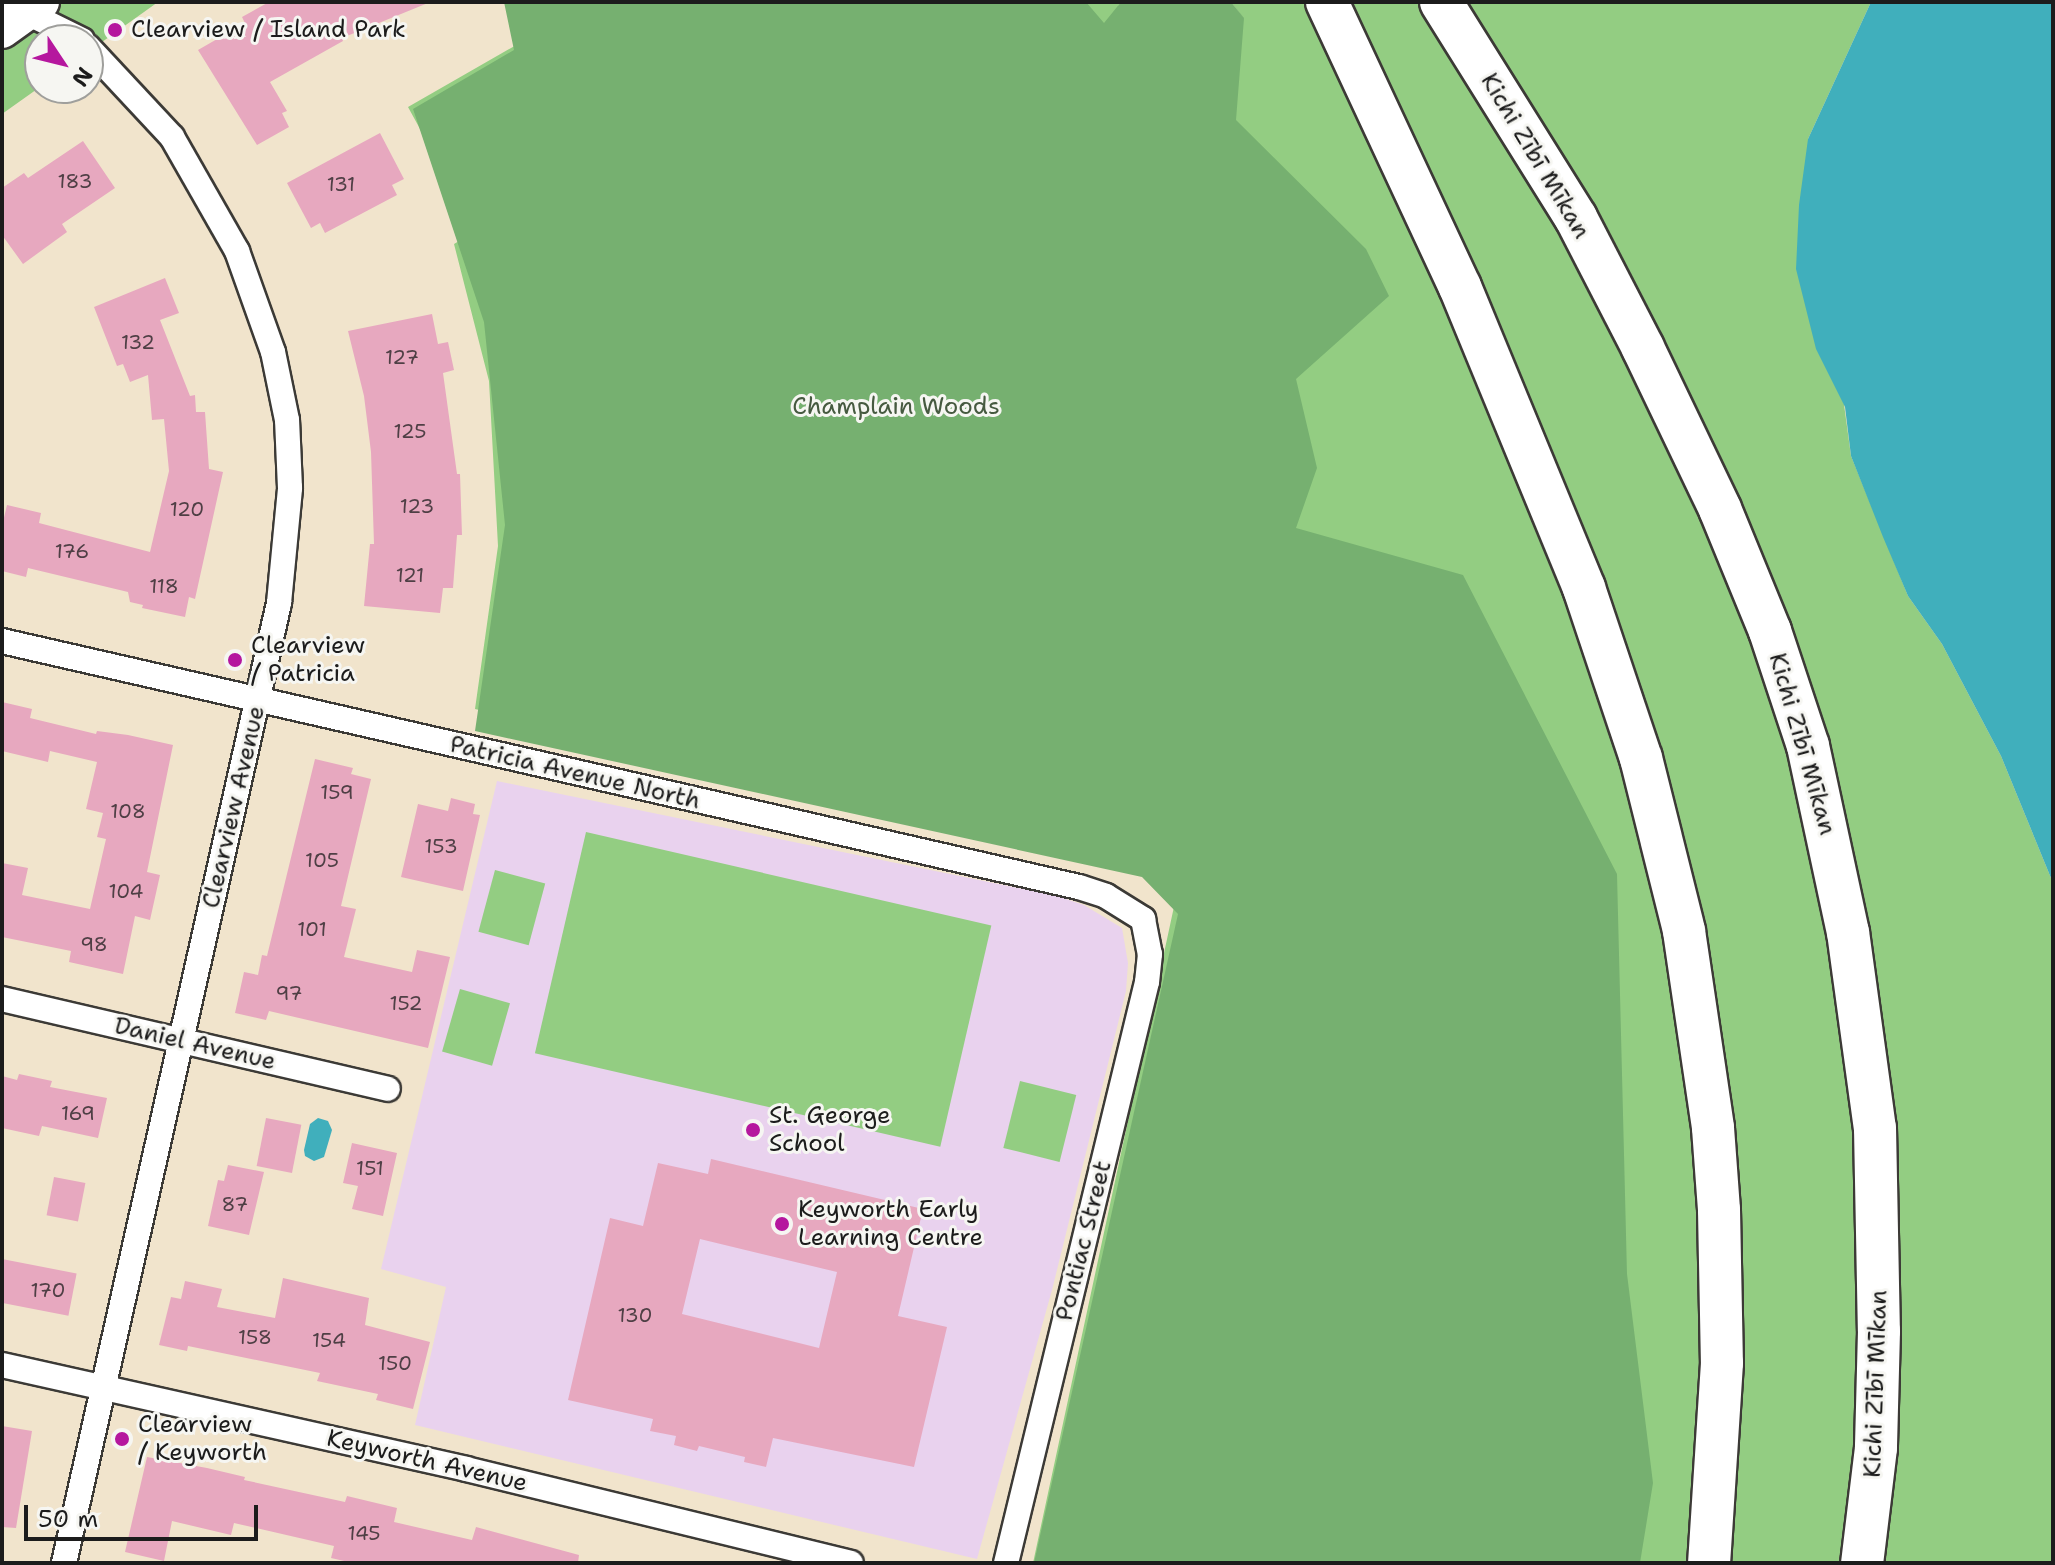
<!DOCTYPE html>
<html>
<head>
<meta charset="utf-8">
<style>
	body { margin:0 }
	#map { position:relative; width:2055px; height:1565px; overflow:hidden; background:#f1e4cc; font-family:"Shantell Sans",sans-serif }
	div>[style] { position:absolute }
	.built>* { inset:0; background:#e9d2ee }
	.green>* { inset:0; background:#93cd82; transform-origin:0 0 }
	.forest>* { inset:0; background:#76b070 }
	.water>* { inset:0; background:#40afbc }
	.building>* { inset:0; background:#e7a8bf; transform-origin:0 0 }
	.roads { filter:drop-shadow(2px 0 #3c3a36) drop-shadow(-2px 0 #3c3a36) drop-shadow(0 2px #3c3a36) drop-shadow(0 -2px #3c3a36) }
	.minor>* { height:24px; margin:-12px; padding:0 12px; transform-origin:12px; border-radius:12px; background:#fff }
	.secondary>* { height:36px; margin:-18px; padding:0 18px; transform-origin:18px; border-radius:18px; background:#fff }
	.trunk>* { height:42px; margin:-21px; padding:0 21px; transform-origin:21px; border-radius:21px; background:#fff }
	.dots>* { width:22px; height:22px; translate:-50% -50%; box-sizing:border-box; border:4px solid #f6f6f2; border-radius:50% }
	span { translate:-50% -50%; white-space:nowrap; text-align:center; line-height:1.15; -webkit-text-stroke:6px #f6f6f2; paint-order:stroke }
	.number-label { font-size:20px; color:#4f3f45 }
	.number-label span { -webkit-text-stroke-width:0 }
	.poi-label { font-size:24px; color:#1c1c1c }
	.left { translate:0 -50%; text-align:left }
	.street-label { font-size:24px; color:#1c1c1c }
	.park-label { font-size:24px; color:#465a40 }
	.frame { position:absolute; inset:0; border:4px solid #1c1c1c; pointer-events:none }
	.north { position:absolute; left:24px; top:24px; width:80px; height:80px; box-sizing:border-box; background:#f6f6f2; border:2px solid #9f9f9c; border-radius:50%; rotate:125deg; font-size:22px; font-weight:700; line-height:32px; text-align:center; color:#1c1c1c }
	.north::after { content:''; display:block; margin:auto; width:28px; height:36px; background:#b5179e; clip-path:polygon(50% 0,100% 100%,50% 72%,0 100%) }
	.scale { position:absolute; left:24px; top:1505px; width:234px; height:36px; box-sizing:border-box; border:4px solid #1c1c1c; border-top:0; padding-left:10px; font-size:24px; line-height:28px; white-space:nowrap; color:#1c1c1c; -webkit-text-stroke:6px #f6f6f2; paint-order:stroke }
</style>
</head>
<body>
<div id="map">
	<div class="built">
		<i style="clip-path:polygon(497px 781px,1057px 896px,1084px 905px,1122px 928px,1128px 963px,1126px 991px,1052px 1290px,977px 1559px,415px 1425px,446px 1287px,381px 1269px)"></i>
	</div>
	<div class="green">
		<i style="clip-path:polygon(2px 2px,158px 2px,88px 52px,88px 40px,40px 40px,40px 87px,2px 114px)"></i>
		<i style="clip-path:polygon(541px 2px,1121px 2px,1118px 6px,1244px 19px,1231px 2px,1871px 2px,1808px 139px,1851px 456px,1908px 596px,1942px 644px,2001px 756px,2053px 883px,2053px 1563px,1033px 1563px,1181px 874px,475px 709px,498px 546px,489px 381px,454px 244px,476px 231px,408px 107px,553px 24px)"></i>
		<i style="left:586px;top:832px;width:416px;height:227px;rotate:13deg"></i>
		<i style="left:495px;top:870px;width:52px;height:64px;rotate:15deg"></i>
		<i style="left:460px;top:989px;width:52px;height:65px;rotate:16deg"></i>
		<i style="left:1020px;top:1081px;width:58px;height:69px;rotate:14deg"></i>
	</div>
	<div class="forest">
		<i style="clip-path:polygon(504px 2px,1086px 2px,1104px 23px,1121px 2px,1231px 2px,1244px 18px,1236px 120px,1366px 249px,1389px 296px,1296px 379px,1317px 468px,1296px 528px,1463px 575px,1617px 874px,1627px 1274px,1653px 1483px,1640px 1563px,1034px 1563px,1178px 914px,1142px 877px,475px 731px,505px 525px,484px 322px,413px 109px,514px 50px)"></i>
	</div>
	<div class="water">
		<i style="clip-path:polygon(1871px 2px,2053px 2px,2053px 883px,2001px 756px,1942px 644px,1908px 596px,1883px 537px,1851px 456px,1845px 407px,1816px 349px,1796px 269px,1799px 205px,1808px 139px)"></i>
		<i style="clip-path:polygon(318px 1118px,328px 1121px,332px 1130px,324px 1157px,314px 1161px,305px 1156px,304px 1150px,310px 1124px)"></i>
	</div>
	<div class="building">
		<i style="clip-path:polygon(269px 2px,427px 2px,428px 3px,342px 38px,343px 41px,270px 82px,287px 111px,282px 113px,289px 127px,257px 145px,198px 50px,245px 23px,242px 17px)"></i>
		<i style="clip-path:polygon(380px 133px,404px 179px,392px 185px,397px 195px,325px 233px,320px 223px,311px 228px,287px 183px)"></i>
		<i style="clip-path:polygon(83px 141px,115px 188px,62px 224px,67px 232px,23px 264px,2px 235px,2px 188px,24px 173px,28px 178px)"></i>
		<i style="clip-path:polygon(165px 278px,179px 313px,160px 320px,190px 396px,195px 395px,196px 412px,205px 412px,209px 469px,223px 472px,195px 599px,189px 597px,185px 617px,142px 608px,143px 605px,130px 602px,128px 592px,28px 568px,26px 577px,2px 571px,2px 526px,7px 505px,41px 513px,39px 523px,150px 552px,169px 471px,164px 419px,152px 420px,148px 375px,130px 382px,123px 364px,117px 366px,94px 307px)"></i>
		<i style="clip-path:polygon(432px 314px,438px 344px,448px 342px,454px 370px,443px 373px,457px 474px,460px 474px,462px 535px,457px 535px,453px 588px,443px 588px,440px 613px,364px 606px,370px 544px,374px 544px,371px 452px,364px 396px,348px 331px)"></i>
		<i style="clip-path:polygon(2px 702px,32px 709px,30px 718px,96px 734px,97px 731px,128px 735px,173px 745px,147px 872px,160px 875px,150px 920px,135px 916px,123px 974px,69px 962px,71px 951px,2px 937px,2px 863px,28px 868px,22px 895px,90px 909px,106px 839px,97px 837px,103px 813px,86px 809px,97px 762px,50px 751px,48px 762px,2px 751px)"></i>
		<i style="clip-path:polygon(315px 759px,353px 768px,351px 774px,371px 779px,341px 906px,356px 909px,344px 957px,412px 972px,417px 950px,450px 957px,428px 1048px,269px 1011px,266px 1020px,235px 1013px,244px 972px,258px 975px,262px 955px,267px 956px)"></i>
		<i style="clip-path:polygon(451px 798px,475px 804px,473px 814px,480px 815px,463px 891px,401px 877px,418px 804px,448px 811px)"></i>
		<i style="clip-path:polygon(19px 1074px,52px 1081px,50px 1087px,107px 1098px,98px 1138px,42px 1126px,39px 1136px,2px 1128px,2px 1076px,17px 1080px)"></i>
		<i style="left:266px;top:1118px;width:36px;height:49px;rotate:11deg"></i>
		<i style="clip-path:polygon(352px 1143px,397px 1153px,383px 1216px,352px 1209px,358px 1186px,343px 1183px)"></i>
		<i style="clip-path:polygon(evenodd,711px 1159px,923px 1209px,898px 1316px,947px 1327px,914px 1467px,773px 1438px,766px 1467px,744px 1462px,745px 1457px,699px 1446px,697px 1451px,674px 1445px,676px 1436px,650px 1431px,653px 1419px,568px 1400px,610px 1218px,643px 1226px,658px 1163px,708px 1174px,711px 1159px,700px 1239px,837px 1272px,819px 1348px,682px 1314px,700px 1239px)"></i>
		<i style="clip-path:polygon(228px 1165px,264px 1172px,249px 1235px,208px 1226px,218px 1180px,224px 1181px)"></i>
		<i style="left:54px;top:1177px;width:32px;height:39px;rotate:11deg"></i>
		<i style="left:2px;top:1259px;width:76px;height:43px;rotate:11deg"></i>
		<i style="clip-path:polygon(283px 1278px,369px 1298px,365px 1325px,430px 1342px,413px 1409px,376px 1400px,378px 1394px,317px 1381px,320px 1373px,188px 1346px,187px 1351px,159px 1345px,171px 1297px,181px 1299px,185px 1281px,222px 1289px,217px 1307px,275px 1318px)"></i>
		<i style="clip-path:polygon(2px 1426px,32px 1431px,16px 1528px,2px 1527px)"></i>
		<i style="clip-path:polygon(147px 1457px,207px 1468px,245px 1477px,244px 1480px,345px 1502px,347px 1496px,397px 1508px,394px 1522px,472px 1540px,476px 1527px,579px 1555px,578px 1563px,353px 1563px,331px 1558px,334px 1546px,234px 1523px,231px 1535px,172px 1521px,164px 1561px,125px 1552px)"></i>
	</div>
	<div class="roads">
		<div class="minor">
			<i style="left:5px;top:2px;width:86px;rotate:26.3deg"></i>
			<i style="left:2px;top:641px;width:1105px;rotate:12.87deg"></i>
			<i style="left:1079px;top:887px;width:28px;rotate:18deg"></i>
			<i style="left:1106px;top:896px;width:44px;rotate:31.9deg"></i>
			<i style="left:1143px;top:919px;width:36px;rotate:79deg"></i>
			<i style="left:1150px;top:954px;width:28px;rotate:96deg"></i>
			<i style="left:1147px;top:982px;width:598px;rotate:103.64deg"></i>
			<i style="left:2px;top:999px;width:396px;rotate:13.1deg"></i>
			<i style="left:2px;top:1365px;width:476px;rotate:12.6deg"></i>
			<i style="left:466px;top:1469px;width:396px;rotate:13.7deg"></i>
			<i style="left:64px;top:1563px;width:984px;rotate:-77.38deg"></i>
			<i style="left:279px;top:603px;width:116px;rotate:-84.5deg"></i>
			<i style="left:290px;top:488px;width:68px;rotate:-92.5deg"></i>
			<i style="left:287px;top:420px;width:69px;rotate:-101.6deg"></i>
			<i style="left:273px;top:352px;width:107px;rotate:-109.6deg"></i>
			<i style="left:237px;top:251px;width:131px;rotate:-119.7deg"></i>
			<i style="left:172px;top:137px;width:123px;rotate:-133deg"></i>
		</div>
		<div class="secondary">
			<i style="left:2px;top:30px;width:48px;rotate:-35.7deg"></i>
		</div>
		<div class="trunk">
			<i style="left:1327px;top:2px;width:315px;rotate:65deg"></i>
			<i style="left:1460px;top:287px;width:326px;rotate:67.6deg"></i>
			<i style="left:1584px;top:588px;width:179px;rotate:71.5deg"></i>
			<i style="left:1641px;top:758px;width:178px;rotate:76deg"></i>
			<i style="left:1684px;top:931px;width:199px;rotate:81.6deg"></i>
			<i style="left:1713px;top:1128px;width:82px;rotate:85.8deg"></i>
			<i style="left:1719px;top:1210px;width:153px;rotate:88.9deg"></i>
			<i style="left:1722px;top:1363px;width:200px;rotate:93.7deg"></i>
			<i style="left:1441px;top:2px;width:255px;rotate:58deg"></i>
			<i style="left:1576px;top:218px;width:146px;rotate:62.7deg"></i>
			<i style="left:1643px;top:348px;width:178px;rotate:64.4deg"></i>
			<i style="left:1720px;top:509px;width:132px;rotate:67.7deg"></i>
			<i style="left:1770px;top:631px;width:121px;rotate:71.7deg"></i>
			<i style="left:1808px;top:746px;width:190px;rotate:77.9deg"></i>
			<i style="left:1848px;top:932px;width:198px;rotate:82.2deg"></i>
			<i style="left:1875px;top:1128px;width:203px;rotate:88.9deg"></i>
			<i style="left:1879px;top:1331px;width:117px;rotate:91.5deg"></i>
			<i style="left:1876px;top:1448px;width:116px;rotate:96.9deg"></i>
		</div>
	</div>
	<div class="dots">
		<i style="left:115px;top:30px;background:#b5179e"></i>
		<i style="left:235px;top:660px;background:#b5179e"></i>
		<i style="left:753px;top:1130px;background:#b5179e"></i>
		<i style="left:782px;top:1224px;background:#b5179e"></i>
		<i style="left:122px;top:1439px;background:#b5179e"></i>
	</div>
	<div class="number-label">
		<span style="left:75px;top:181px">183</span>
		<span style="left:341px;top:184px">131</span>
		<span style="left:138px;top:342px">132</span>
		<span style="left:402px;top:357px">127</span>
		<span style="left:410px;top:431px">125</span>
		<span style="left:417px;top:506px">123</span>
		<span style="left:187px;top:509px">120</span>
		<span style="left:72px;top:551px">176</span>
		<span style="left:410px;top:575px">121</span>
		<span style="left:164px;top:586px">118</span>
		<span style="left:337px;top:792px">159</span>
		<span style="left:128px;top:811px">108</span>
		<span style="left:441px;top:846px">153</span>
		<span style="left:322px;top:860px">105</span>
		<span style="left:126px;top:891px">104</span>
		<span style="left:312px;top:929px">101</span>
		<span style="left:94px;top:944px">98</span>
		<span style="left:289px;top:993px">97</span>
		<span style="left:406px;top:1003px">152</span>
		<span style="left:78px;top:1113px">169</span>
		<span style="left:370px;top:1168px">151</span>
		<span style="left:235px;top:1204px">87</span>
		<span style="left:48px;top:1290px">170</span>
		<span style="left:635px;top:1315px">130</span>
		<span style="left:255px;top:1337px">158</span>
		<span style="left:329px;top:1340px">154</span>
		<span style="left:395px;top:1363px">150</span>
		<span style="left:364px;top:1533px">145</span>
	</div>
	<div class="poi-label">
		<span class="left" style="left:131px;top:30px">Clearview / Island Park</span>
		<span class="left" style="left:251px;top:660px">Clearview<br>/ Patricia</span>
		<span class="left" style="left:769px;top:1130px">St. George<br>School</span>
		<span class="left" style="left:798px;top:1224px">Keyworth Early<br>Learning Centre</span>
		<span class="left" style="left:138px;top:1439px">Clearview<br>/ Keyworth</span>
	</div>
	<div class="street-label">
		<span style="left:1535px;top:156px;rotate:59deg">Kichi Zībī Mīkan</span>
		<span style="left:1802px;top:744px;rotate:74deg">Kichi Zībī Mīkan</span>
		<span style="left:575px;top:773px;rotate:13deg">Patricia Avenue North</span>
		<span style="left:234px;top:807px;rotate:-77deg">Clearview Avenue</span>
		<span style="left:195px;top:1044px;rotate:13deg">Daniel Avenue</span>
		<span style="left:1084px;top:1241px;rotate:-76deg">Pontiac Street</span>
		<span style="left:1876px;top:1384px;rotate:-88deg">Kichi Zībī Mīkan</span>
		<span style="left:427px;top:1461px;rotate:13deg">Keyworth Avenue</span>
	</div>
	<div class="park-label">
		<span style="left:896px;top:407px">Champlain Woods</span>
	</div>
	<div class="frame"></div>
	<div class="north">N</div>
	<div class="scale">50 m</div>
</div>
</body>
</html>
